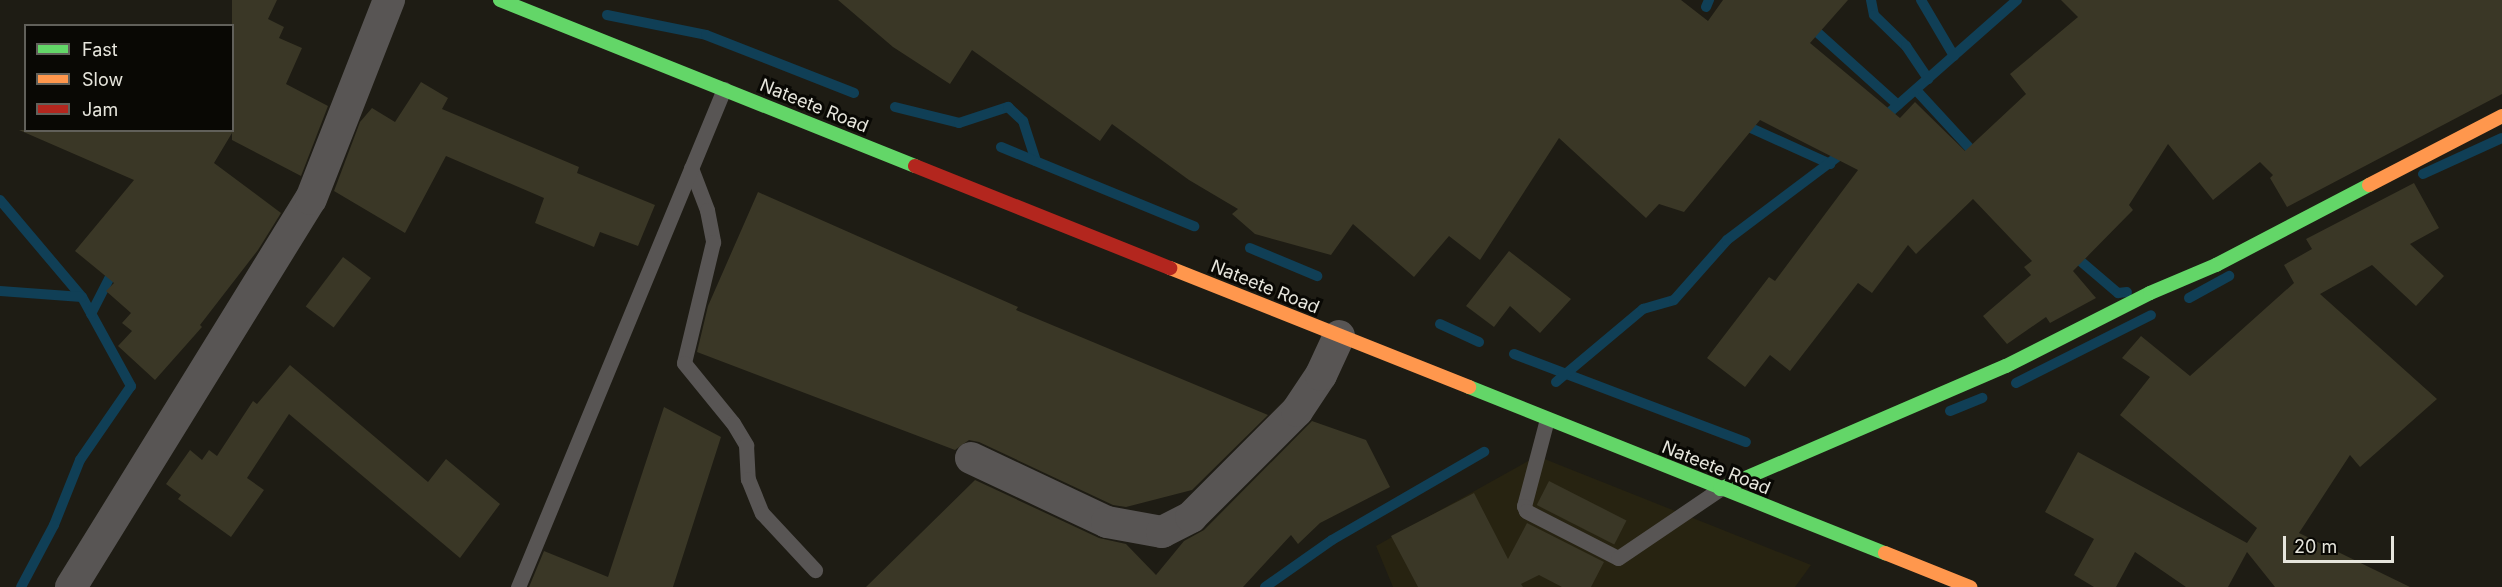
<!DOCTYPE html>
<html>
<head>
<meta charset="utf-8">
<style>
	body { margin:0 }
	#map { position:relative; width:2502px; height:587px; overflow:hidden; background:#1e1c14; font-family:Inter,sans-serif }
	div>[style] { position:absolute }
	.built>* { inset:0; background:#272311 }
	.stream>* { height:10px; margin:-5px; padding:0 5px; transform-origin:5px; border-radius:5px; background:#103f56 }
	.building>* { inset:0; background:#3a3726; transform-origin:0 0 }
	.lane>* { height:15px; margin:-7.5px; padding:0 7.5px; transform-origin:7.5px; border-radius:7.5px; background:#585554 }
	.street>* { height:32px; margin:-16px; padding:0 16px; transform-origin:16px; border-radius:16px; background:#585554 }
	.fast>* { height:14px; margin:-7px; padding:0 7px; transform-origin:7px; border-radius:7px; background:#63d668 }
	.slow>* { height:14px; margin:-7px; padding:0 7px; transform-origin:7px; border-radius:7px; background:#ff974d }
	.jam>* { height:14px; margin:-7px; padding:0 7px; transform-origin:7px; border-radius:7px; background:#b3261e }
	span { translate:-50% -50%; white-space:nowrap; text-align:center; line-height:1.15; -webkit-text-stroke:6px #090804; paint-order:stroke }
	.street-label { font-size:18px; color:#e6e5dc }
	.legend { position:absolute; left:24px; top:24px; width:210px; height:108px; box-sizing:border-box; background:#090804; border:2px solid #61605a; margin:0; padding:8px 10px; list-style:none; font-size:18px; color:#e6e5dc }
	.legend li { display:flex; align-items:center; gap:12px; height:30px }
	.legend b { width:30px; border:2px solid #61605a }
	.scale { position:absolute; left:2283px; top:536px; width:111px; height:27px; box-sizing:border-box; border:3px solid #e6e5dc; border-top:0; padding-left:8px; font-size:18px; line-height:21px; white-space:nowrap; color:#e6e5dc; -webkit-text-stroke:4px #090804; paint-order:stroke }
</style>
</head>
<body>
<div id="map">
	<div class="built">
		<i style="clip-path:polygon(1537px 456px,1811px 565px,1795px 587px,1393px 587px,1376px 546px)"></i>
	</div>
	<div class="stream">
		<i style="left:1871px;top:0;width:15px;rotate:79deg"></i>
		<i style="left:1874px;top:15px;width:45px;rotate:44.1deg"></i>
		<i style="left:1906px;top:46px;width:40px;rotate:56deg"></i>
		<i style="left:1921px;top:0;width:65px;rotate:59.5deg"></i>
		<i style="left:1706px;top:7px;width:8px;rotate:-67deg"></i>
		<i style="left:607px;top:15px;width:101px;rotate:11.4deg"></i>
		<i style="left:706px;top:35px;width:159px;rotate:21.4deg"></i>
		<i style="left:1808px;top:24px;width:121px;rotate:42deg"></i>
		<i style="left:1916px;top:90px;width:90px;rotate:47.3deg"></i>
		<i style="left:895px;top:107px;width:66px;rotate:14deg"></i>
		<i style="left:959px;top:123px;width:52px;rotate:-18.1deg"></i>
		<i style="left:1008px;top:107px;width:21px;rotate:43deg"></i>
		<i style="left:1023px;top:121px;width:42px;rotate:72deg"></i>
		<i style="left:1882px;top:119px;width:180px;rotate:-41.4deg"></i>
		<i style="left:1742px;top:124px;width:97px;rotate:24.4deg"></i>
		<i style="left:1001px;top:147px;width:209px;rotate:22.3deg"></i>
		<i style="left:2423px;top:174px;width:87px;rotate:-24.5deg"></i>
		<i style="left:0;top:200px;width:127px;rotate:49.8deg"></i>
		<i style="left:82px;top:297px;width:102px;rotate:61.2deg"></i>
		<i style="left:131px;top:386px;width:90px;rotate:124.6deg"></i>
		<i style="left:80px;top:460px;width:70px;rotate:111.8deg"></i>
		<i style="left:54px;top:525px;width:70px;rotate:118deg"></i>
		<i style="left:1250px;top:248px;width:73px;rotate:22.7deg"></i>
		<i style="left:2071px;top:253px;width:62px;rotate:40.4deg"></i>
		<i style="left:2118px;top:293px;width:9px;rotate:-6deg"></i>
		<i style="left:0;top:291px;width:82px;rotate:4.2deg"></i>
		<i style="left:2189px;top:298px;width:46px;rotate:-28.8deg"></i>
		<i style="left:91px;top:314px;width:53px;rotate:-62.9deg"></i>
		<i style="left:1440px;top:324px;width:43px;rotate:24.8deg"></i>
		<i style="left:1514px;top:354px;width:248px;rotate:20.8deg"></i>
		<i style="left:1556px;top:382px;width:114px;rotate:-40deg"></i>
		<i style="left:1643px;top:309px;width:32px;rotate:-16deg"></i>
		<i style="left:1674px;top:300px;width:80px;rotate:-48.5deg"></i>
		<i style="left:1727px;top:240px;width:148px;rotate:-37deg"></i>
		<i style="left:2016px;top:383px;width:151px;rotate:-26.7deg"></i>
		<i style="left:1950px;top:411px;width:35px;rotate:-22deg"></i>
		<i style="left:1265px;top:587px;width:82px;rotate:-35deg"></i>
		<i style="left:1332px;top:540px;width:176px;rotate:-30.1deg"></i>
	</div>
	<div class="building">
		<i style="clip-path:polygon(232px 0,277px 0,268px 19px,284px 27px,279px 38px,302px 48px,286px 84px,328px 106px,301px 176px,232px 140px,232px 133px,214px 163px,281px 213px,258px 250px,200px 325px,202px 327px,155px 380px,118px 346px,132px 331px,122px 323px,131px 313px,106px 291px,114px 283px,75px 251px,134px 180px,19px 130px,232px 130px)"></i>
		<i style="clip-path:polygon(838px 0,1681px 0,1708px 21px,1723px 0,1848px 0,1810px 43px,1900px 118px,1915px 102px,1965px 151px,2026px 94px,2010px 74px,2078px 17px,2061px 0,2502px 0,2502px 94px,2287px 207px,2270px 178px,2273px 175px,2260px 162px,2213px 200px,2168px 144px,2129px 205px,2133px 210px,2073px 271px,2096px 298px,2050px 323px,2046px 317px,2007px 344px,1983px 316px,2031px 275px,2024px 267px,2032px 261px,1973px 199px,1916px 254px,1908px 245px,1872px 293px,1858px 283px,1790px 371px,1770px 355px,1745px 387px,1707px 358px,1769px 277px,1775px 281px,1858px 170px,1760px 120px,1684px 212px,1659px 204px,1646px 218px,1559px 138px,1480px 260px,1449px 236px,1414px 277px,1353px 224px,1331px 255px,1255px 234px,1232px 214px,1238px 209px,1189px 180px,1112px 124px,1100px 141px,972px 50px,950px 84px,893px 47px)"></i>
		<i style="clip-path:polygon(421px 82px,448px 98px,442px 109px,579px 167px,577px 173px,655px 205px,638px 246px,600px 232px,594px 247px,535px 223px,544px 198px,446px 156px,405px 233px,334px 191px,360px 122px,372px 108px,395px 122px)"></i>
		<i style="clip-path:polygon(2414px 183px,2439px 228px,2410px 244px,2444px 276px,2416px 306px,2372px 265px,2320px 294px,2437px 399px,2360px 467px,2350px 455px,2299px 533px,2410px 587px,2275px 587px,2247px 552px,2228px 587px,2186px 587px,2135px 552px,2116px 587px,2094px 587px,2074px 575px,2094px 539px,2045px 512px,2078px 452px,2247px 543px,2257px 528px,2120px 415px,2150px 377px,2122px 358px,2141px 336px,2190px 376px,2294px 283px,2284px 265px,2312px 249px,2306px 239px)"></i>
		<i style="clip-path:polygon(758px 192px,1018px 307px,1016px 310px,1268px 415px,1192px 490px,1126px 507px,1113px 505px,979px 442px,969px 440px,955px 450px,697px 352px,708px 306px)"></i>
		<i style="clip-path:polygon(1509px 251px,1571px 299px,1540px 333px,1510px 306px,1494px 327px,1466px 306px)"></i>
		<i style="left:343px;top:257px;width:35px;height:62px;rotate:37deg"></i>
		<i style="clip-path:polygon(290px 365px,428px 482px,446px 459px,500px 504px,460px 558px,289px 414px,247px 478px,264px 490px,231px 537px,178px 499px,181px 495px,166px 484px,190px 450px,202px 460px,209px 450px,217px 456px,253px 401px,257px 404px)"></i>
		<i style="clip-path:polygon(664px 407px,721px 437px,673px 587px,529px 587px,544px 551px,608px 577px)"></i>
		<i style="clip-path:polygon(1312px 421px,1366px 440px,1390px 487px,1320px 523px,1298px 544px,1291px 535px,1243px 587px,866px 587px,975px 480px,1099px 538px,1126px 544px,1156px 575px,1184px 541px,1204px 530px)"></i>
		<i style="left:1549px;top:481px;width:87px;height:27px;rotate:27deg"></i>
		<i style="clip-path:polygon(1474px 493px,1508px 559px,1527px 523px,1604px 562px,1591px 587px,1562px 587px,1539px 575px,1521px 584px,1523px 587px,1418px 587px,1391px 536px)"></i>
	</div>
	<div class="lane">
		<i style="left:691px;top:168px;width:45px;rotate:69.1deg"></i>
		<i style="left:707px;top:210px;width:33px;rotate:79deg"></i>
		<i style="left:713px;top:242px;width:124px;rotate:103.5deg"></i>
		<i style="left:684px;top:363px;width:77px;rotate:50.8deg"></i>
		<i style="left:733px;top:423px;width:26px;rotate:59deg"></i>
		<i style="left:746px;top:445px;width:34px;rotate:87deg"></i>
		<i style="left:748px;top:479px;width:37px;rotate:68deg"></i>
		<i style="left:762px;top:513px;width:78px;rotate:47.1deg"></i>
		<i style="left:1547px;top:419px;width:90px;rotate:104.8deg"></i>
		<i style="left:1524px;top:506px;width:5px;rotate:68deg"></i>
		<i style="left:1526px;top:511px;width:103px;rotate:27.1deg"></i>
		<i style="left:1618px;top:558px;width:123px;rotate:-34.1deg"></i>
		<i style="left:518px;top:587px;width:539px;rotate:-67.53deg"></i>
	</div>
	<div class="street">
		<i style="left:971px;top:458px;width:150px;rotate:25.2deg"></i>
		<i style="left:1107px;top:522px;width:56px;rotate:10.3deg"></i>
		<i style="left:1162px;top:532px;width:33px;rotate:-27deg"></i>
		<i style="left:1191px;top:517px;width:150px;rotate:-45deg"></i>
		<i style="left:1297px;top:411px;width:43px;rotate:-56.3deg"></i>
		<i style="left:1321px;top:375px;width:43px;rotate:-65.2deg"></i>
		<i style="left:71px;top:587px;width:456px;rotate:-58.3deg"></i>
		<i style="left:311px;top:199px;width:214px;rotate:-68.6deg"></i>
	</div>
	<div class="fast">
		<i style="left:500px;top:0;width:447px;rotate:21.8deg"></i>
		<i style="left:1469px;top:387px;width:448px;rotate:21.8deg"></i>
		<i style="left:1720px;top:489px;width:311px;rotate:-23.3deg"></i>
		<i style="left:2006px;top:366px;width:161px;rotate:-26.9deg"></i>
		<i style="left:2150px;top:293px;width:72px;rotate:-23deg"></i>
		<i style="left:2216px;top:265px;width:173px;rotate:-27.6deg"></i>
	</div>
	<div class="slow">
		<i style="left:2369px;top:185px;width:150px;rotate:-27.4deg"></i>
		<i style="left:1170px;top:268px;width:322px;rotate:21.7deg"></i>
		<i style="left:1885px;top:553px;width:92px;rotate:21.8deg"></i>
	</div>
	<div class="jam">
		<i style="left:915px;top:166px;width:275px;rotate:21.8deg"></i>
	</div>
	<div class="street-label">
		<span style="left:814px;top:106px;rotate:22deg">Nateete Road</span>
		<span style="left:1265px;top:287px;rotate:22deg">Nateete Road</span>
		<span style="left:1716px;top:468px;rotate:22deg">Nateete Road</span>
	</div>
	<ul class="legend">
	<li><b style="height:8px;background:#63d668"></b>Fast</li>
	<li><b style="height:8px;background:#ff974d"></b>Slow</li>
	<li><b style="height:8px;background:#b3261e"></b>Jam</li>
	</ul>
	<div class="scale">20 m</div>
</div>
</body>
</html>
